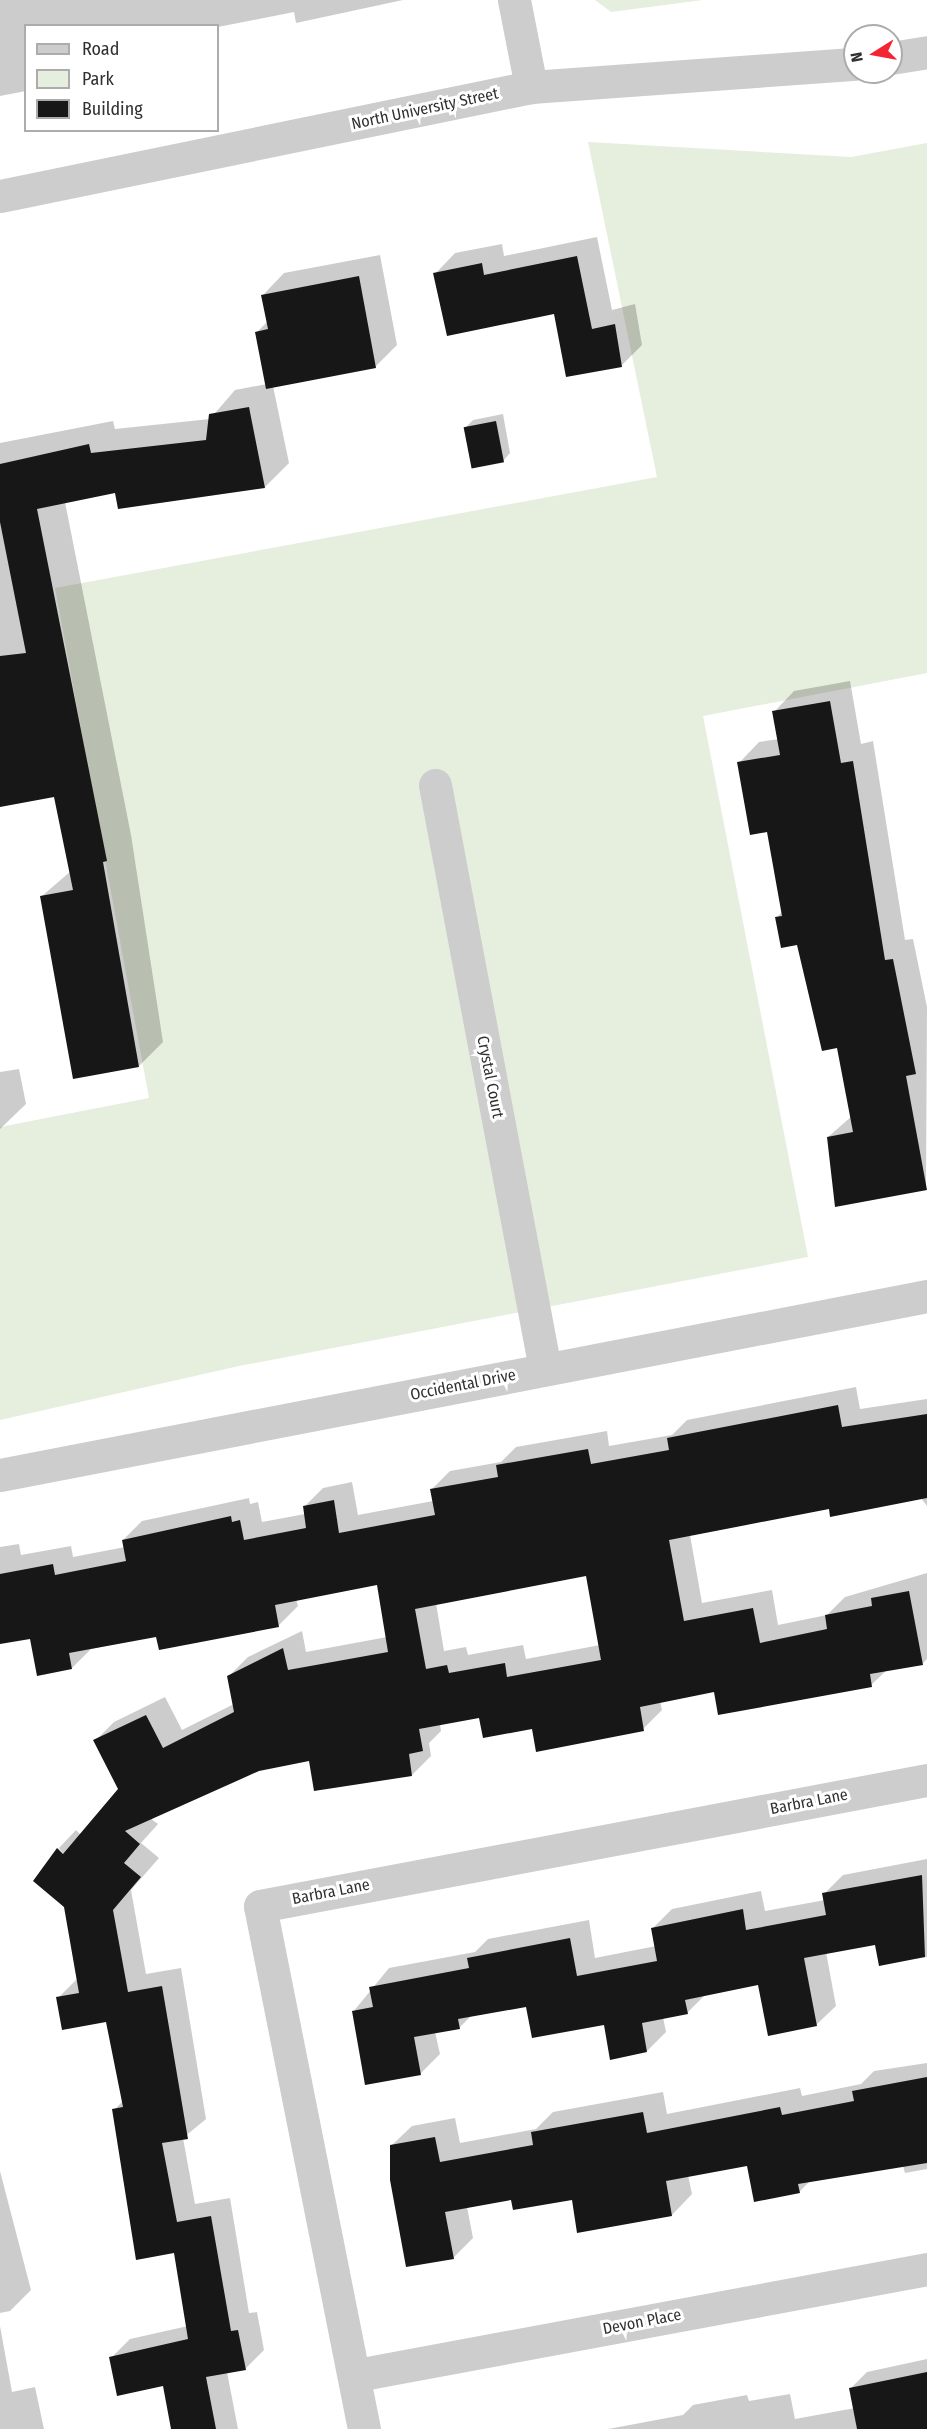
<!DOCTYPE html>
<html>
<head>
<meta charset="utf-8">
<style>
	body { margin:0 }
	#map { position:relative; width:927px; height:2429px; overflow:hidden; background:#fff; font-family:"Fira Sans Condensed",sans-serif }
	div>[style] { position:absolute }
	.green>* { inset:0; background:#e6eedd }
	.shadow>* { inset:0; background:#0003 }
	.building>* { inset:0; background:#171717; transform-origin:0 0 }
	.minor>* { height:33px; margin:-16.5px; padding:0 16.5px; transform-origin:16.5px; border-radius:16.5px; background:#cdcdcd }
	.tertiary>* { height:33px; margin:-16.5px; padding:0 16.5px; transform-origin:16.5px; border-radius:16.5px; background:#cdcdcd }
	span { translate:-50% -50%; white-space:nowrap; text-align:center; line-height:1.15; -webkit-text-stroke:6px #fff; paint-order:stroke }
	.street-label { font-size:16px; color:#303030 }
	.legend { position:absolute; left:24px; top:24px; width:195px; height:108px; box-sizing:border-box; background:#fff; border:2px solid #acacac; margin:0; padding:8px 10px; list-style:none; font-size:18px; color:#303030 }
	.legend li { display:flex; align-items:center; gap:12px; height:30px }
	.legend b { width:30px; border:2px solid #acacac }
	.north { position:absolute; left:843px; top:24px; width:60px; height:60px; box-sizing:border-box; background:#fff; border:2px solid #acacac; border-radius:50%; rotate:259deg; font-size:16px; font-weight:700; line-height:24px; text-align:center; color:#303030 }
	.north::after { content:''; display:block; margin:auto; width:21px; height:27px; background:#f52435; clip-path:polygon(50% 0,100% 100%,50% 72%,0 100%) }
</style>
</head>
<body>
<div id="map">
	<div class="green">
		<i style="clip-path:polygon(595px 0,703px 0,611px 12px)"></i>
		<i style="clip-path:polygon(588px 142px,851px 157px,927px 143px,927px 673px,703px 716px,808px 1257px,239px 1366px,0 1420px,0 1127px,149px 1098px,55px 588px,657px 477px)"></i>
	</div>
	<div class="shadow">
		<i style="clip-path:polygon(0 0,403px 0,296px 23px,294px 12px,218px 27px,26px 26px,26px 91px,0 96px)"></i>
		<i style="clip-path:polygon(597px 237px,612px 310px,635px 304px,642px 345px,622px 365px,555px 312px,435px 274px,455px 253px,502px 244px,504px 256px)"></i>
		<i style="clip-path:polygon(380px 255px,397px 345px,375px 367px,273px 386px,289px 463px,265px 487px,116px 491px,65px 502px,131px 835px,163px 1042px,139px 1066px,42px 896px,71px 871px,56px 795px,0 806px,0 443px,113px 421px,115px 429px,210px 419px,235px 390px,267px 384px,257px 332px,268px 321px,263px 295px,284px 273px)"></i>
		<i style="clip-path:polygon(503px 414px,510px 453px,503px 461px,466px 427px,473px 420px)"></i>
		<i style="clip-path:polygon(850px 681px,861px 744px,873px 741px,905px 940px,913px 939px,927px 1007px,926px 1188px,828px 1137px,852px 1116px,838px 1046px,798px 944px,776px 918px,783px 911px,768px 830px,739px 763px,759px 742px,779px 739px,774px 712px,794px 691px)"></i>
		<i style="clip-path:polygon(19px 1069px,26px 1104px,0 1129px,0 1072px)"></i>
		<i style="clip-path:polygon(evenodd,856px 1387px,860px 1409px,927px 1399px,927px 1506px,921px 1498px,830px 1507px,690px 1535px,702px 1603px,772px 1590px,778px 1625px,827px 1615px,845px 1597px,927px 1573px,927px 1659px,922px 1664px,887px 1670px,871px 1685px,715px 1691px,660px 1701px,662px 1710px,643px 1729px,533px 1727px,480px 1716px,440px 1724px,441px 1731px,429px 1743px,431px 1756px,412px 1775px,310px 1760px,259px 1769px,150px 1818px,158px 1824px,141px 1843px,159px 1858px,131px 1890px,146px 1974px,181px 1968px,206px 2119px,183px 2138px,195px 2204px,230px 2198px,249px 2313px,257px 2312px,264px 2350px,245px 2369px,227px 2372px,238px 2429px,172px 2429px,164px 2384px,111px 2358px,130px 2339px,188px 2326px,175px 2252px,114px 2110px,123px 2101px,107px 2020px,58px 1998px,77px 1979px,65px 1906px,35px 1880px,58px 1848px,68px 1860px,59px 1848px,76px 1830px,81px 1835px,120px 1790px,95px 1741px,114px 1722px,165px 1697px,182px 1730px,234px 1704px,229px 1676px,248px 1657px,302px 1631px,306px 1652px,387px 1637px,378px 1583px,296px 1599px,298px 1606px,279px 1625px,160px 1648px,158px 1635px,91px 1649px,72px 1668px,31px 1637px,0 1642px,0 1547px,19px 1544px,21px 1555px,71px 1546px,73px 1557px,125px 1547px,123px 1540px,142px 1521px,249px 1498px,250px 1504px,258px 1502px,262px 1522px,305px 1514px,304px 1507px,323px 1488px,352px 1482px,358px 1515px,433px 1501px,431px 1490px,450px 1471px,501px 1462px,516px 1447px,607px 1431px,609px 1446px,672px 1435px,687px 1420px,856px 1387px,587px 1575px,600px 1645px,526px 1659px,523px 1645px,468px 1655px,466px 1647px,444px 1651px,436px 1603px,587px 1575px)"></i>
		<i style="clip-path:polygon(927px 1859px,927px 1957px,880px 1964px,876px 1943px,826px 1952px,836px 2006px,816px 2025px,759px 1983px,706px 1994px,687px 2013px,663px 2017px,666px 2032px,647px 2051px,605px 2024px,527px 2005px,472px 2015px,459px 2028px,435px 2032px,440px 2054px,421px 2073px,353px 2012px,389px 1968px,475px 1952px,488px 1939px,589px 1920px,595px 1958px,656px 1946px,653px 1928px,672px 1909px,761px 1891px,765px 1911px,825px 1900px,824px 1894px,843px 1875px)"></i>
		<i style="clip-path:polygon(927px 2063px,927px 2169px,905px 2173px,903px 2166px,811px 2180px,799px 2192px,748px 2164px,688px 2175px,692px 2194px,672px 2215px,573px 2198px,513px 2198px,467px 2207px,473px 2238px,453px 2258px,391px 2146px,412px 2126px,455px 2118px,460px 2143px,536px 2129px,553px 2112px,663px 2092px,667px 2114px,800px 2088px,802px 2096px,861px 2084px,874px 2071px)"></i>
		<i style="clip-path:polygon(0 2171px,31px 2290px,10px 2311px,0 2313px)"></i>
		<i style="clip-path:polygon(0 2326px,12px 2392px,35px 2387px,44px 2429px,0 2429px)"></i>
		<i style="clip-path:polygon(927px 2359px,927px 2429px,608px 2429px,683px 2415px,693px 2405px,747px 2395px,749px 2401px,790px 2394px,795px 2419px,855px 2408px,851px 2388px,867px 2372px)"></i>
	</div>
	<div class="building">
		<i style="clip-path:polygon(577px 256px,592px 329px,615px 324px,622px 367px,566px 377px,554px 314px,447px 336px,433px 273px,482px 263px,484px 275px)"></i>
		<i style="clip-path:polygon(359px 276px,376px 368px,266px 389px,255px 332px,268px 329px,261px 295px)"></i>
		<i style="clip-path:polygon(249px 407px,265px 488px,118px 509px,115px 493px,37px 509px,107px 861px,103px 862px,139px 1067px,73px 1079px,40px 896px,73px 890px,54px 797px,0 807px,0 656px,26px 653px,0 522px,0 464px,89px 444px,91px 453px,206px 440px,209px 414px)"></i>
		<i style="left:496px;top:421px;width:42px;height:33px;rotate:79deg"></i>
		<i style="clip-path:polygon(830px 701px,841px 763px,853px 761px,885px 960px,893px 959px,916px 1074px,906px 1076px,927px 1190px,835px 1207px,827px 1137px,853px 1132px,837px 1048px,822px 1051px,797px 945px,781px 948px,775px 917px,782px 916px,767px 832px,750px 835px,737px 762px,780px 755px,772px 711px)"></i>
		<i style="clip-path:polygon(evenodd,838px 1405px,842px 1427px,927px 1414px,927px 1498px,830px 1517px,829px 1509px,669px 1540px,684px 1621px,753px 1608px,760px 1643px,827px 1629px,825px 1615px,872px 1606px,871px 1598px,909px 1591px,923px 1665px,870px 1674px,872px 1687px,718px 1715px,714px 1692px,640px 1707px,644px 1731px,536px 1752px,532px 1729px,483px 1738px,479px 1718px,419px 1729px,423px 1751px,409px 1754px,412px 1776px,314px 1791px,309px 1761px,259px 1771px,125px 1831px,140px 1844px,124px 1863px,141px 1877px,113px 1910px,128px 1992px,162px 1986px,188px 2139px,162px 2143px,177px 2222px,211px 2216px,231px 2331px,238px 2330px,246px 2370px,206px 2377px,216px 2429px,171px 2429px,163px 2386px,117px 2396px,109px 2357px,188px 2339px,174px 2253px,136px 2260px,112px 2109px,123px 2107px,106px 2022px,62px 2030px,56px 1997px,79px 1993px,64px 1907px,33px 1881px,57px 1848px,63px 1854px,118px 1789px,93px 1740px,146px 1715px,163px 1748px,234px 1712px,227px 1676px,283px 1648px,288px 1670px,388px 1652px,377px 1585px,275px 1605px,279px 1627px,159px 1650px,156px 1637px,69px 1653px,72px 1669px,37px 1676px,30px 1639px,0 1644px,0 1574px,53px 1564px,55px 1575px,126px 1561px,122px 1540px,231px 1516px,232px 1522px,240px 1520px,244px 1540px,306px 1528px,303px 1506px,334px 1500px,339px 1533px,435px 1515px,430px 1489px,498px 1477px,496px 1465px,588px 1449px,591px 1464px,669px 1450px,667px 1438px,838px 1405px,586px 1576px,601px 1660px,507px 1677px,505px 1663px,449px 1673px,447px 1665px,426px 1669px,415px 1609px,586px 1576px)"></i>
		<i style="clip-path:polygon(922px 1875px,925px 1957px,879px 1966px,875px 1945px,804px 1958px,817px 2026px,768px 2036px,758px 1985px,685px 2000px,688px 2014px,642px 2023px,647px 2052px,610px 2060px,604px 2025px,532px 2038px,526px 2007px,458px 2019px,460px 2029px,414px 2037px,421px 2075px,365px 2085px,352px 2011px,373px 2007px,369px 1987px,469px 1968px,467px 1958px,570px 1938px,577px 1976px,657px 1961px,651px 1928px,743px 1909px,746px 1930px,826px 1915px,822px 1893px)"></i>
		<i style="clip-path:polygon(927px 2077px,927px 2163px,798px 2184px,800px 2193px,754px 2202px,747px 2166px,666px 2181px,672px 2216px,577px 2233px,572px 2200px,513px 2210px,511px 2200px,445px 2212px,454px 2259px,406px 2267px,390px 2180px,390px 2145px,435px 2137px,440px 2162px,533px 2145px,531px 2132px,643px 2112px,647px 2133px,780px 2107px,782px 2115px,854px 2101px,852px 2091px)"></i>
		<i style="clip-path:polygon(927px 2372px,927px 2429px,857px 2429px,849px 2388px)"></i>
	</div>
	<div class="minor">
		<i style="left:514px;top:0;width:89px;rotate:78.9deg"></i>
		<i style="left:435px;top:785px;width:594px;rotate:79.33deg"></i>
		<i style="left:0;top:1475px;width:944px;rotate:-10.93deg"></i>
		<i style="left:357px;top:2375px;width:580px;rotate:-10.53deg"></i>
		<i style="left:364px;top:2429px;width:533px;rotate:-101.25deg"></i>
		<i style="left:260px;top:1906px;width:679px;rotate:-10.7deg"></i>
	</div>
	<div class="tertiary">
		<i style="left:891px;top:58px;width:36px;rotate:-9deg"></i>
		<i style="left:0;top:196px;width:542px;rotate:-11.6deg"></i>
		<i style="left:531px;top:87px;width:325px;rotate:-4.1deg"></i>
	</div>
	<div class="street-label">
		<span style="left:425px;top:109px;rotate:-12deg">North University Street</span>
		<span style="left:490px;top:1077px;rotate:79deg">Crystal Court</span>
		<span style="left:463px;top:1385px;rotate:-11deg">Occidental Drive</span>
		<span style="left:809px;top:1802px;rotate:-11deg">Barbra Lane</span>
		<span style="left:331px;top:1892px;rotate:-11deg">Barbra Lane</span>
		<span style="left:642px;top:2322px;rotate:-11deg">Devon Place</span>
	</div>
	<ul class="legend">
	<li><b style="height:8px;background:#cdcdcd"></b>Road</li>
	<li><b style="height:16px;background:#e6eedd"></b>Park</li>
	<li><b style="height:16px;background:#171717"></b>Building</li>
	</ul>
	<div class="north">N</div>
</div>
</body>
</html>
